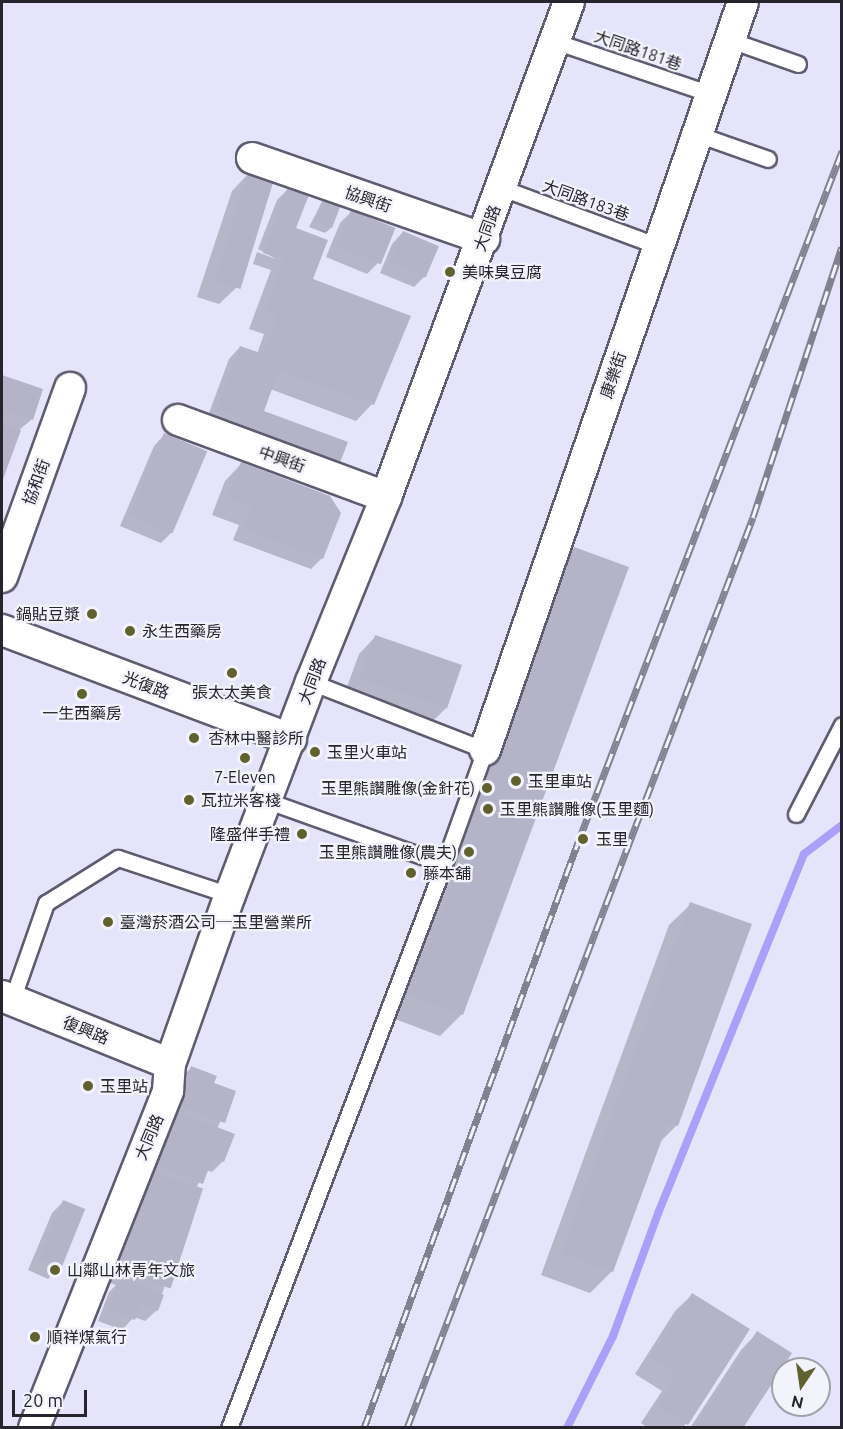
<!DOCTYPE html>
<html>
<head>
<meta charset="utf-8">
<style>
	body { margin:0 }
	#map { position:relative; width:843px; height:1429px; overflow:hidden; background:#e5e4fa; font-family:Ubuntu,"Noto Sans TC",sans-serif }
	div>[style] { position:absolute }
	.shadow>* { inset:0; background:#0003 }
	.stream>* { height:8px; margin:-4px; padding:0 4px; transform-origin:4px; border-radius:4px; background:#ac9ffa }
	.building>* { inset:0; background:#b4b3c8; transform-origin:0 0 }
	.roads { filter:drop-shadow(2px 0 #5e5c6f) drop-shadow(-2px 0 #5e5c6f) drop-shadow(0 2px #5e5c6f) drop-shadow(0 -2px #5e5c6f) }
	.lane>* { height:15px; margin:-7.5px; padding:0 7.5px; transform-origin:7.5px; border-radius:7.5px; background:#fff }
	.street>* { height:30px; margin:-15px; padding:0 15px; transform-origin:15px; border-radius:15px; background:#fff }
	.rail>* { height:7px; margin-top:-3.5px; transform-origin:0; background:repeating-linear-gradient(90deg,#f3f3fc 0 14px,#82818f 0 28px); box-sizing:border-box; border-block:2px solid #82818f }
	.dots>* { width:16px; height:16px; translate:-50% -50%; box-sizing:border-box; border:3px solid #f3f3fc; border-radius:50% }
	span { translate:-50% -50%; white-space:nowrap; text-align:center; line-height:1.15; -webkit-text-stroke:4.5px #f3f3fc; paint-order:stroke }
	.street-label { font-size:16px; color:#26252d }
	.poi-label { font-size:16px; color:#26252d }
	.left { translate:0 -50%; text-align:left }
	.right { translate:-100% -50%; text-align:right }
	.frame { position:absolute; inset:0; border:3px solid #26252d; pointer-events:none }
	.north { position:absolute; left:771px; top:1357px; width:60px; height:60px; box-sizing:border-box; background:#f3f3fc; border:2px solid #a1a1a9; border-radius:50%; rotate:193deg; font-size:16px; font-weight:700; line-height:24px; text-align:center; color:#26252d }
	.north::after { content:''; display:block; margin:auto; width:21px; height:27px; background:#60612e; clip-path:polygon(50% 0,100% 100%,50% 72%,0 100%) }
	.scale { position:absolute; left:12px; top:1390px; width:75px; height:27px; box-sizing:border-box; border:3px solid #26252d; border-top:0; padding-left:8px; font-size:18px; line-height:21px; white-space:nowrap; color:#26252d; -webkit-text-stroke:4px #f3f3fc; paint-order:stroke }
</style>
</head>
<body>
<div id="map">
	<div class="shadow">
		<i style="clip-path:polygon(248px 174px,236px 288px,219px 304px,197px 297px,232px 191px)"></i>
		<i style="clip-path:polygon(288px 189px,294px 229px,311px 280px,372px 404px,356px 421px,270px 389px,222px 446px,206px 421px,229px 359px,240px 347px,257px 354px,264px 334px,249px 329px,271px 270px,253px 264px,257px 252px,276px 259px,258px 249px,277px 200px)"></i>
		<i style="clip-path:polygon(324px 198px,331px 228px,325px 233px,309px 227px)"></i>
		<i style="clip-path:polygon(351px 212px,378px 263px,367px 274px,326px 257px,340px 223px)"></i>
		<i style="clip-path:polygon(403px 232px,425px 276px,414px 287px,380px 273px,392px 244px)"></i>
		<i style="clip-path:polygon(2px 376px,42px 390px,31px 420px,19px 430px,2px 479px)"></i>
		<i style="clip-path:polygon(165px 434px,172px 532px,161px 543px,120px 526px,154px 446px)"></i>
		<i style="clip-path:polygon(241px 464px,322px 558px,311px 569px,233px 540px,239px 525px,212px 515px,225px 481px)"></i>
		<i style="clip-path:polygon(574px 548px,462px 1014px,440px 1036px,387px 1016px,439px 887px,481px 722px,553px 570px)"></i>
		<i style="clip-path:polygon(375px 637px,461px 666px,446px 708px,430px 724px,344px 695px,359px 654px)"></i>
		<i style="clip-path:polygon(691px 904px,750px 925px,676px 1126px,659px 1143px,612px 1271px,590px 1293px,541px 1275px,669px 925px)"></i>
		<i style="clip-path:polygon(191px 1068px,212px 1084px,234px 1092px,217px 1129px,223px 1161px,212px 1172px,206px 1170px,196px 1188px,157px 1310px,145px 1321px,134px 1317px,122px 1330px,98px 1321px,109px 1292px,116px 1285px,101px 1280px,180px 1079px)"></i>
		<i style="clip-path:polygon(64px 1201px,59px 1268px,48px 1279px,28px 1270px,52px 1213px)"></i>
		<i style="clip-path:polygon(692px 1295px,747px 1330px,683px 1428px,648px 1428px,641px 1423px,662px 1391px,635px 1374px,675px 1311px)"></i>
		<i style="clip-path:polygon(757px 1333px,742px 1428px,690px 1428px,741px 1350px)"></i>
	</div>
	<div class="stream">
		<i style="left:567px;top:1428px;width:103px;rotate:-63.4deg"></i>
		<i style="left:613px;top:1336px;width:133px;rotate:-69.8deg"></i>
		<i style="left:659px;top:1211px;width:385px;rotate:-67.9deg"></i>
		<i style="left:804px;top:854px;width:48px;rotate:-37.3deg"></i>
	</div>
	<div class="building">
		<i style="left:248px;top:172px;width:27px;height:114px;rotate:17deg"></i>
		<i style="clip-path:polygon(288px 187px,309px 195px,296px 228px,328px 240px,313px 279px,411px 316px,374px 405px,279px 370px,264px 411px,348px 442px,339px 465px,232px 435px,239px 418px,216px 409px,240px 346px,263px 354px,277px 316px,265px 312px,284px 260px,263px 253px)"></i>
		<i style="left:324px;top:196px;width:19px;height:27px;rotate:21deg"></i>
		<i style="left:351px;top:210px;width:48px;height:39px;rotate:22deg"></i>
		<i style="left:403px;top:231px;width:39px;height:34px;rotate:23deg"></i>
		<i style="clip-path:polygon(2px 375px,43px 389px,33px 420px,2px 410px)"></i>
		<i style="clip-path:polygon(2px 423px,21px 430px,2px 482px)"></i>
		<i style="left:164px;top:433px;width:47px;height:89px;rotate:23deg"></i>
		<i style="clip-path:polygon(241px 462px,330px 496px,341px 513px,323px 559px,243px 529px,252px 507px,227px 498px)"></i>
		<i style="clip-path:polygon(574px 547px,629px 567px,463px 1015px,407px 994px,460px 864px,502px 699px)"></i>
		<i style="left:375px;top:635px;width:92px;height:46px;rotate:19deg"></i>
		<i style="clip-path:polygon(690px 902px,752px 924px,678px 1126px,668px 1123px,613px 1272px,561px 1253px)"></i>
		<i style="clip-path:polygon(191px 1066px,217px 1076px,214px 1083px,236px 1091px,225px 1123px,177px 1106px)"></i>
		<i style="clip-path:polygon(170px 1109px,235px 1134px,224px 1162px,213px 1157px,203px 1184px,149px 1164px)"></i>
		<i style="left:146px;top:1170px;width:60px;height:105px;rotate:18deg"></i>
		<i style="left:63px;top:1200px;width:24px;height:64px;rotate:22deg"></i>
		<i style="clip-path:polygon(120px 1279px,164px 1295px,158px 1311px,140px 1304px,135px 1320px,108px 1310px)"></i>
		<i style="clip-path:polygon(692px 1293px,750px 1329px,688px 1425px,657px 1406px,677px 1374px,651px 1357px)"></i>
		<i style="clip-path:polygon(757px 1331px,792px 1353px,743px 1428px,694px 1428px)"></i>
	</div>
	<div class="roads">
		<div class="lane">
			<i style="left:730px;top:40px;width:72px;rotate:19.4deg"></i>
			<i style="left:554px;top:41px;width:166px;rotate:18.7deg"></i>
			<i style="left:697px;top:134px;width:75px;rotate:19.4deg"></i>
			<i style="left:502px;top:188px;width:166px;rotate:20.4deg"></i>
			<i style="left:268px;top:801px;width:187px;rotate:19.7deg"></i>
			<i style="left:444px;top:864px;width:121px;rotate:-70.2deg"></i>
			<i style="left:485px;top:750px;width:187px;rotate:-158.7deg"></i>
			<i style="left:796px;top:814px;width:100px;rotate:-62.7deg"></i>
			<i style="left:12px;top:1000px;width:103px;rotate:-70.7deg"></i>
			<i style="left:46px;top:903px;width:85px;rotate:-32deg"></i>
			<i style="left:118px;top:858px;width:118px;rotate:18.3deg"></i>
			<i style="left:229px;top:1428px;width:604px;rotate:-69.13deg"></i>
		</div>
		<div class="street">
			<i style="left:252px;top:158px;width:246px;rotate:19.2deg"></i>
			<i style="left:178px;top:420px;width:222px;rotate:20.3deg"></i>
			<i style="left:2px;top:577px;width:201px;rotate:-70.2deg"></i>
			<i style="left:2px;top:630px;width:309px;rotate:20.7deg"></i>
			<i style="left:485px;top:750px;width:791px;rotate:-70.97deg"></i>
			<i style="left:2px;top:996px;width:181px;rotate:22deg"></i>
			<i style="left:34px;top:1428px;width:363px;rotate:-68.3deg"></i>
			<i style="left:168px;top:1091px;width:27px;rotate:-86deg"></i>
			<i style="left:170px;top:1064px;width:179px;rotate:-70.5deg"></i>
			<i style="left:230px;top:895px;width:228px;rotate:-69.2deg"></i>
			<i style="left:311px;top:682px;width:200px;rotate:-67.9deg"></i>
			<i style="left:386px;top:497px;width:528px;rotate:-69.71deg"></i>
		</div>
	</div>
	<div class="rail">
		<i style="left:364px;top:1428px;width:621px;rotate:-69.93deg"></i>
		<i style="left:577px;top:845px;width:743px;rotate:-69.1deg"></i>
		<i style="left:407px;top:1428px;width:974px;rotate:-69.2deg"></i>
		<i style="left:753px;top:517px;width:284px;rotate:-71.8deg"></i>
	</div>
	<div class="dots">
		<i style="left:450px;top:272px;background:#60612e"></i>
		<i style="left:92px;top:614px;background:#60612e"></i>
		<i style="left:130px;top:631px;background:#60612e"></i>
		<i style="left:232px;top:673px;background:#60612e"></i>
		<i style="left:82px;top:694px;background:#60612e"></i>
		<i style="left:194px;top:738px;background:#60612e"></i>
		<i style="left:315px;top:752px;background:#60612e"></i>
		<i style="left:245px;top:758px;background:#60612e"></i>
		<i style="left:516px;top:781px;background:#60612e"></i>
		<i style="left:487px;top:788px;background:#60612e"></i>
		<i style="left:189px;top:800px;background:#60612e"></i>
		<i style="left:488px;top:809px;background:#60612e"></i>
		<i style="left:302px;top:834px;background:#60612e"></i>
		<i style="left:583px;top:839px;background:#60612e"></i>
		<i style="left:469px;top:852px;background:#60612e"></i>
		<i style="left:411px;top:873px;background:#60612e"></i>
		<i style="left:108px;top:922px;background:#60612e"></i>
		<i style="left:88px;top:1086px;background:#60612e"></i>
		<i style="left:55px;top:1270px;background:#60612e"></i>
		<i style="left:35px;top:1337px;background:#60612e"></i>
	</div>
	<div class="street-label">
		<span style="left:638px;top:50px;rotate:19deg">大同路181巷</span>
		<span style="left:368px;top:199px;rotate:19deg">協興街</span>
		<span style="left:586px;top:200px;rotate:20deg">大同路183巷</span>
		<span style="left:487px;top:228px;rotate:-70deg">大同路</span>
		<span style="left:613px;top:375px;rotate:-71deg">康樂街</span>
		<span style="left:282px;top:459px;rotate:20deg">中興街</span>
		<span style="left:36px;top:482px;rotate:-70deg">協和街</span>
		<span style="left:312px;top:681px;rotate:-69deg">大同路</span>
		<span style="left:146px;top:685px;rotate:21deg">光復路</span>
		<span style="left:86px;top:1030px;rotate:22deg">復興路</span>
		<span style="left:149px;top:1137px;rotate:-67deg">大同路</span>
	</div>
	<div class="poi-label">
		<span class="left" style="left:462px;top:272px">美味臭豆腐</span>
		<span class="right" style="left:80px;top:614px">鍋貼豆漿</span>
		<span class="left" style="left:142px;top:631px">永生西藥房</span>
		<span style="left:232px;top:692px">張太太美食</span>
		<span style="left:82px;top:713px">一生西藥房</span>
		<span class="left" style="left:208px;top:738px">杏林中醫診所</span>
		<span class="left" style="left:327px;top:752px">玉里火車站</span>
		<span style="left:245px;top:777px">7-Eleven</span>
		<span class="left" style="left:528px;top:781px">玉里車站</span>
		<span class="right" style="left:475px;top:788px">玉里熊讚雕像(金針花)</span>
		<span class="left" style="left:201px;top:800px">瓦拉米客棧</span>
		<span class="left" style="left:500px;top:809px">玉里熊讚雕像(玉里麵)</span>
		<span class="right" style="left:290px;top:834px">隆盛伴手禮</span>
		<span class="left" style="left:596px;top:839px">玉里</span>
		<span class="right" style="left:457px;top:852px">玉里熊讚雕像(農夫)</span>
		<span class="left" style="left:423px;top:873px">藤本舖</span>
		<span class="left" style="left:120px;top:922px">臺灣菸酒公司─玉里營業所</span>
		<span class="left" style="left:100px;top:1086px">玉里站</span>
		<span class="left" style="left:67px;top:1270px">山鄰山林青年文旅</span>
		<span class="left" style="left:47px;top:1337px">順祥煤氣行</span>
	</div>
	<div class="frame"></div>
	<div class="north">N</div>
	<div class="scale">20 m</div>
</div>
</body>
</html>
